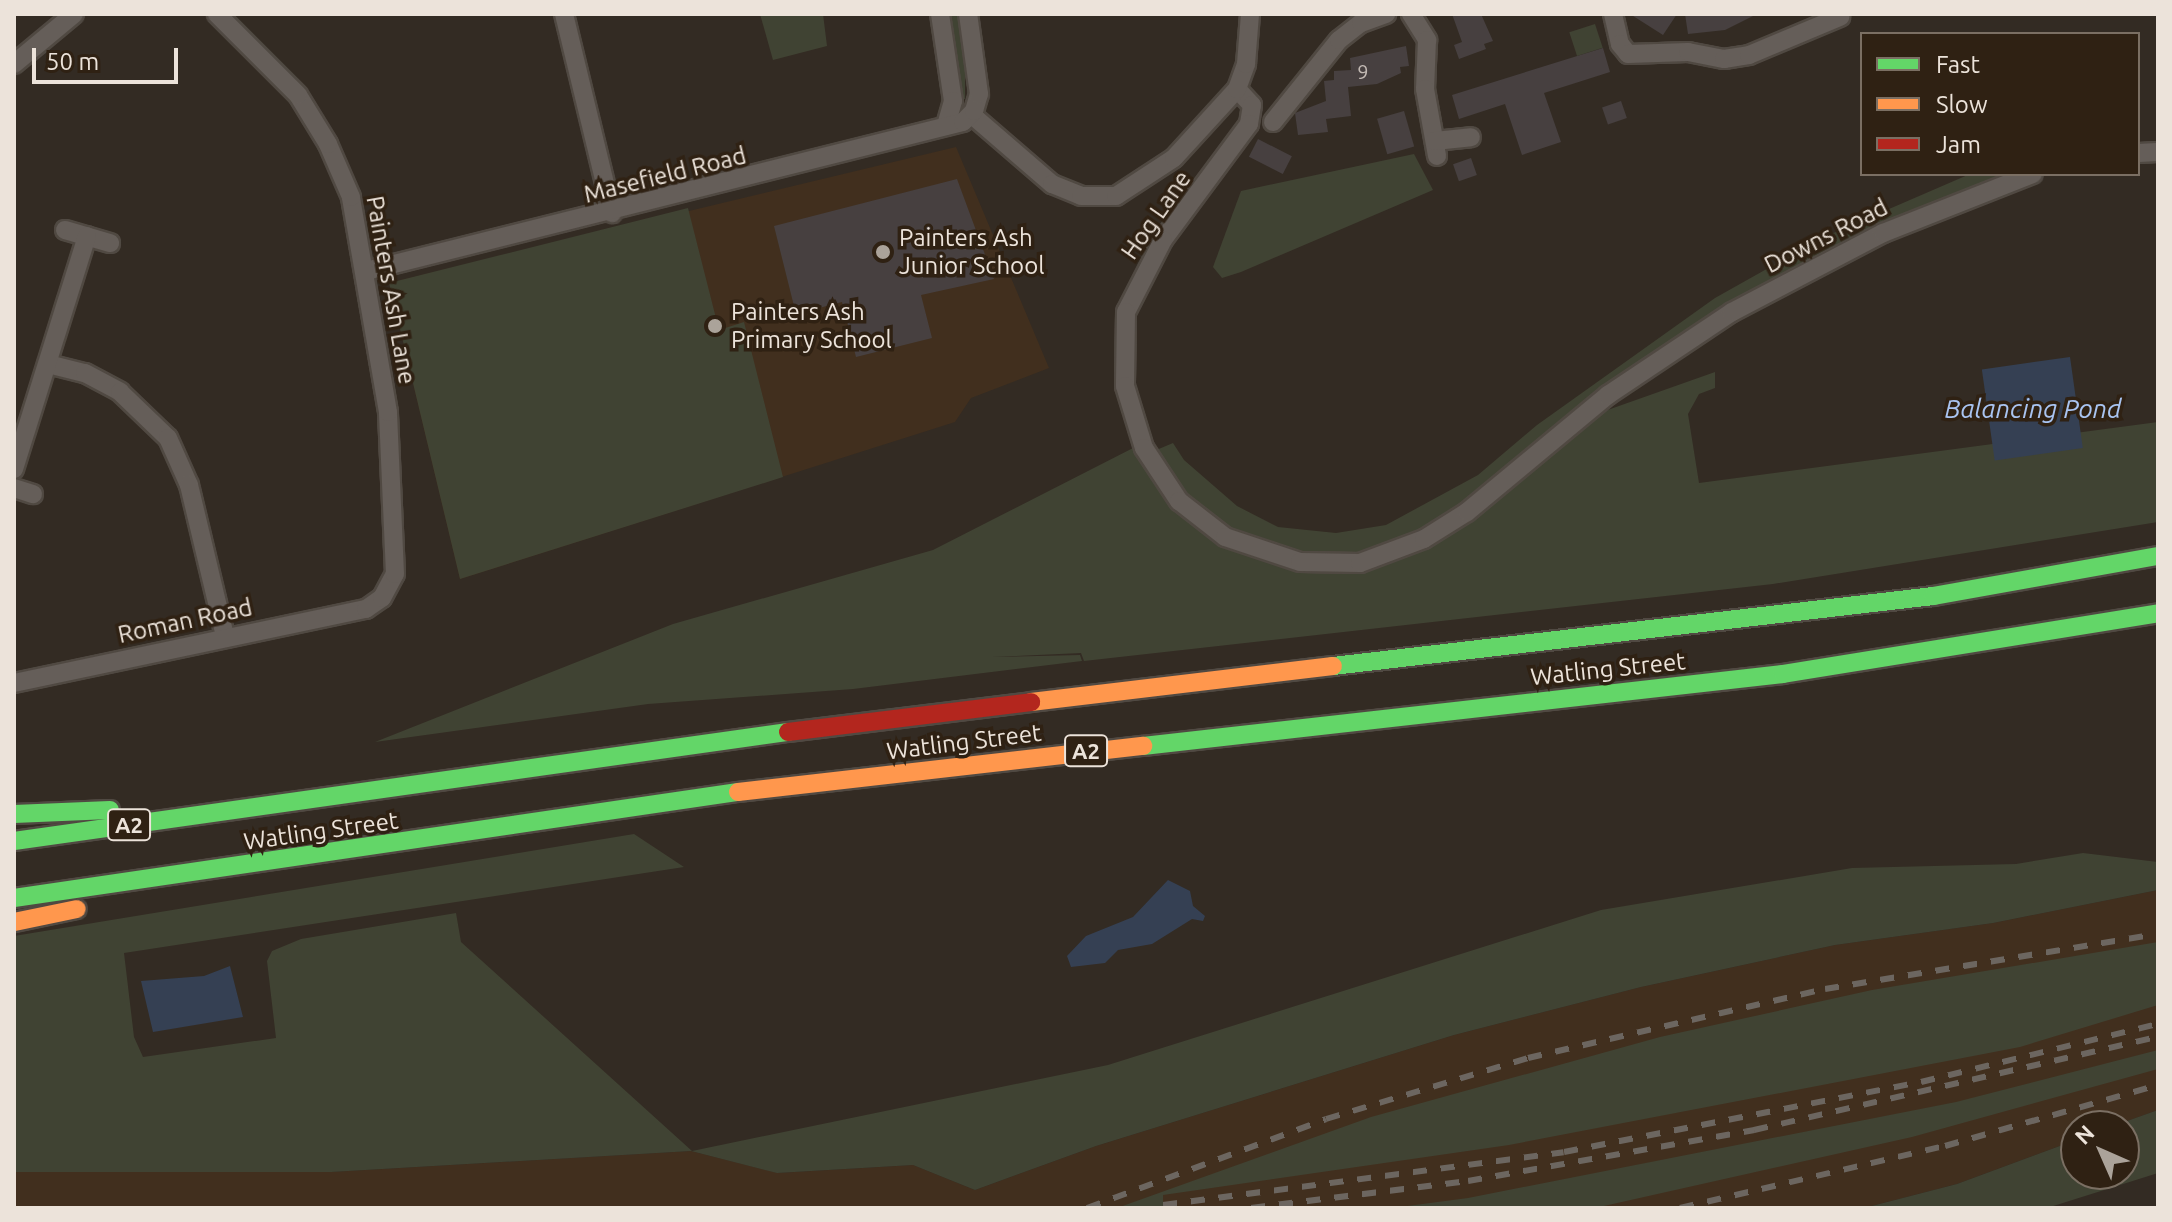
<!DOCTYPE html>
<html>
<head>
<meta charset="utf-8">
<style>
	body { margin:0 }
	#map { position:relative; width:2172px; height:1222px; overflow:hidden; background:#332b23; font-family:Ubuntu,sans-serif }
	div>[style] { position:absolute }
	.built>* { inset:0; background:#412f1e }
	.green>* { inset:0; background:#404333; transform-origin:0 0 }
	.water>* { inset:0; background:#354053; transform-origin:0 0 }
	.building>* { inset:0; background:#474040; transform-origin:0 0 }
	.roads { filter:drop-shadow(2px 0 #504942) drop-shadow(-2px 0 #504942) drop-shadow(0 2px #504942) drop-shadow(0 -2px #504942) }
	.street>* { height:18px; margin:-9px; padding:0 9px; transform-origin:9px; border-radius:9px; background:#655e59 }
	.fast>* { height:18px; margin:-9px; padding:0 9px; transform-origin:9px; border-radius:9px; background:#63d668 }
	.slow>* { height:18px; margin:-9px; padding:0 9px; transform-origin:9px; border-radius:9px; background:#ff974d }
	.jam>* { height:18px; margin:-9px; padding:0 9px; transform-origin:9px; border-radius:9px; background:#b3261e }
	.rail>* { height:6px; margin-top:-3px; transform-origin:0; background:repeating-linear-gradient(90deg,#6c6660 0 14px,transparent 0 28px) }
	.dots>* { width:22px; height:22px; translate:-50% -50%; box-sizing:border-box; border:4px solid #2f2113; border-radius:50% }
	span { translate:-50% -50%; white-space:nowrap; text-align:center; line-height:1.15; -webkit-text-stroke:7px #2f2113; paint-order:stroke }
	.number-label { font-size:20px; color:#c3bab4 }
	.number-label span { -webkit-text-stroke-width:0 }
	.shield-label span { padding:2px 6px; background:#2f2113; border:2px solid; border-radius:6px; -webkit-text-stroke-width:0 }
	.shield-label { font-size:22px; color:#ece3da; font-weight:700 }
	.street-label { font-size:24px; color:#ece3da }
	.poi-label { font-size:24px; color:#ece3da }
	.left { translate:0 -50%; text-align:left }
	.water-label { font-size:26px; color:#a9c4f1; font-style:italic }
	.frame { position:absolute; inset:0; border:16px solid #ece3da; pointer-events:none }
	.legend { position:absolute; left:1860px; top:32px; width:280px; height:144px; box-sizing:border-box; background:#2f2113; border:2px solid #7b6f63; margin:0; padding:10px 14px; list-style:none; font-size:24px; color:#ece3da }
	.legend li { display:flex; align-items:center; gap:16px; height:40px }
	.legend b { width:40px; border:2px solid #7b6f63 }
	.north { position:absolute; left:2060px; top:1110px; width:80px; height:80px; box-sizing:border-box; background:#2f2113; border:2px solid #7b6f63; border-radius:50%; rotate:315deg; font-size:22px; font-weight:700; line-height:32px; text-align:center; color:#ece3da }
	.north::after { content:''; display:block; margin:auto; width:28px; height:36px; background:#aba39a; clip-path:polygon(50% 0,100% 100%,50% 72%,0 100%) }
	.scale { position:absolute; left:32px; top:48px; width:146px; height:36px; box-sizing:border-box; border:4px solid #ece3da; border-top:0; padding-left:10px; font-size:24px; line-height:28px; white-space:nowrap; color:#ece3da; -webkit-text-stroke:6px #2f2113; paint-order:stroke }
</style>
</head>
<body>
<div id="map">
	<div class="built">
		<i style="clip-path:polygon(956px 147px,1049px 368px,971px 398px,955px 422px,460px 579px,389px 283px)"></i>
		<i style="clip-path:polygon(2158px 890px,2158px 1110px,2113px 1126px,2076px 1126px,2076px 1140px,1957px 1184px,1864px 1208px,14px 1208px,14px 1172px,331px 1172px,691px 1151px,778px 1173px,913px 1165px,975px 1190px,1096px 1146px,1454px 1035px,1641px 987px,1835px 945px,1993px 923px)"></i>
	</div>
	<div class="green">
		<i style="clip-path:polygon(760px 14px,823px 14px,827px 46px,773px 60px)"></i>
		<i style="left:949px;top:14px;width:16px;height:85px"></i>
		<i style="left:1595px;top:24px;width:25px;height:27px;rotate:72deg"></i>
		<i style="clip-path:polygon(1414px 154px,1433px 190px,1241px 272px,1222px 278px,1213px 267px,1241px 191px)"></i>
		<i style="clip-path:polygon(1970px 174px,2009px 174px,1909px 212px,1746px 295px,1521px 456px,1462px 510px,1385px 551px,1327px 559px,1249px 543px,1193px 507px,1154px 451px,1173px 443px,1184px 460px,1237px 506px,1278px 527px,1336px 533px,1386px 525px,1478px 475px,1537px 425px,1715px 298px,1822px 238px)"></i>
		<i style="clip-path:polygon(688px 208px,719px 330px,744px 322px,783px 477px,460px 579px,389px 283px)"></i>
		<i style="clip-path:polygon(1715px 372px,1715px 388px,1699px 394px,1688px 414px,1699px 483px,2158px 422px,2158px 522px,1773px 584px,1084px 661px,1081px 653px,992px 657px,1080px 655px,1082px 661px,853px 689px,648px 704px,375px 742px,673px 624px,933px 550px,1135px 447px,1170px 503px,1272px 559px,1398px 556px,1585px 418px)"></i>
		<i style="clip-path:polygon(634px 834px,684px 867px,124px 953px,134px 1037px,143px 1057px,276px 1038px,267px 961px,272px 951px,301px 939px,456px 913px,461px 942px,692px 1151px,1108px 1065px,1601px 910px,1852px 868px,2016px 864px,2083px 853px,2158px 862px,2158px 890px,1993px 923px,1835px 945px,1641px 987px,1454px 1035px,1096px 1146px,975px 1190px,913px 1165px,777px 1173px,691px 1151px,331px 1172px,14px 1172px,14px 936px)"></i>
		<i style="clip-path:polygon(2158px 942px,2158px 1005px,2020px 1047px,1509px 1145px,1163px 1195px,1163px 1208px,1117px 1208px,1371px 1117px,1660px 1037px,1872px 990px)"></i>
		<i style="clip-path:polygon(2158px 1050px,2158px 1069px,1912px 1137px,1595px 1208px,1392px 1208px,1468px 1198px,1956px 1102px)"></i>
		<i style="clip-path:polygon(2158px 1110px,2158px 1173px,2047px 1208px,1864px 1208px,1957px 1184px,2076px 1140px,2076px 1174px,2124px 1174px,2124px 1126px,2113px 1126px)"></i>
	</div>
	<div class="water">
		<i style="left:2070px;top:357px;width:92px;height:89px;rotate:82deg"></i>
		<i style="clip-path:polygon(1168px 880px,1190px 891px,1193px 906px,1205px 916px,1203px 921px,1192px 919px,1152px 944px,1118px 950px,1105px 963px,1071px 967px,1067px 956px,1086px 936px,1133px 917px)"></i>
		<i style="clip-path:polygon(230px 966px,243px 1017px,153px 1032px,141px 981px,204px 976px)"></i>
	</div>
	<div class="building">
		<i style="clip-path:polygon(1452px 14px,1481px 14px,1493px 41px,1484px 44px,1486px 49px,1459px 59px,1454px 45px,1462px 42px)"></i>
		<i style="clip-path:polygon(1630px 14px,1677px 14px,1663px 35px)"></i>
		<i style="clip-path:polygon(1685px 14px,1757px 14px,1725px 30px,1688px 34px)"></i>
		<i style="clip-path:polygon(1406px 46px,1409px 66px,1400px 67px,1401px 73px,1377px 84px,1348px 87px,1351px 116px,1326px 119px,1328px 132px,1298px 135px,1295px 113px,1326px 101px,1324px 81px,1334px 80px,1334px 71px,1351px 70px,1350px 58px)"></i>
		<i style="clip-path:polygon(1603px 48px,1610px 72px,1544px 93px,1561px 142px,1522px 155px,1505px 104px,1459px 119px,1452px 95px)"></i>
		<i style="left:1621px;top:101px;width:18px;height:20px;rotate:71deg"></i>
		<i style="left:1404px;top:111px;width:37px;height:28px;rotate:74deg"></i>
		<i style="left:1258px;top:139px;width:38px;height:20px;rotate:27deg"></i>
		<i style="left:1471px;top:158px;width:18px;height:19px;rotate:71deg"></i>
		<i style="clip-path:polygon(957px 179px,994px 279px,921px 295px,932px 338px,856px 357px,842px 302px,796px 314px,774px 226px)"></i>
	</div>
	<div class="roads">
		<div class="street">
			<i style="left:564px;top:14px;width:205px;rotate:76.4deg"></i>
			<i style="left:940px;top:14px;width:88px;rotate:81.5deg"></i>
			<i style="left:953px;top:101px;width:26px;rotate:106deg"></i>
			<i style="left:1411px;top:14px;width:31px;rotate:58deg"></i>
			<i style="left:1427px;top:40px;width:49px;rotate:92.3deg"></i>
			<i style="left:1425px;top:89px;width:68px;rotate:79.8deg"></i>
			<i style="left:1613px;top:14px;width:31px;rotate:77deg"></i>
			<i style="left:1620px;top:44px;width:13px;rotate:51deg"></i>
			<i style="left:1628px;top:54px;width:60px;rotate:-1.9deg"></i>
			<i style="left:1688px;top:52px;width:37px;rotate:11deg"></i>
			<i style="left:1724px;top:59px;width:25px;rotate:-9deg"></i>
			<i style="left:1749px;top:55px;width:99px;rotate:-22.7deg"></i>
			<i style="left:14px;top:64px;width:78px;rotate:-39.8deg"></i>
			<i style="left:1237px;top:89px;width:22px;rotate:47deg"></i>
			<i style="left:1252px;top:105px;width:19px;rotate:99deg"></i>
			<i style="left:1249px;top:124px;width:144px;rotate:126.6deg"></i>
			<i style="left:1163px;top:240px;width:81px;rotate:117.2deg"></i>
			<i style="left:1126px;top:312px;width:74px;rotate:90.8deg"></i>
			<i style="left:1125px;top:386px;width:65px;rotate:73deg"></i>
			<i style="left:1144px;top:448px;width:64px;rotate:56.6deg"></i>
			<i style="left:1179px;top:501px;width:58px;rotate:38deg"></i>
			<i style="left:1225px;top:537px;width:79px;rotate:18.4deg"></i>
			<i style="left:1300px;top:562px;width:60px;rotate:1deg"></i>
			<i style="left:1360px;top:563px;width:68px;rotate:-20.6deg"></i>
			<i style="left:1424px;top:539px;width:51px;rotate:-32.1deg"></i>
			<i style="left:1467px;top:512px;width:183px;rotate:-39.7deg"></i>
			<i style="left:1608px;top:395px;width:149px;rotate:-33.8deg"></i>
			<i style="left:1732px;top:312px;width:170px;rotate:-27.6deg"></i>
			<i style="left:1883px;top:233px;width:161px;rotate:-21.5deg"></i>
			<i style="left:972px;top:115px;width:106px;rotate:40.8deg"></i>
			<i style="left:1052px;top:184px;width:31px;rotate:22deg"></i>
			<i style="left:1081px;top:196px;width:35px"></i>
			<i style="left:1116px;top:196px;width:69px;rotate:-33.2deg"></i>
			<i style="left:1174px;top:158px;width:93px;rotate:-47.6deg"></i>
			<i style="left:1237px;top:89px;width:27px;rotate:-70deg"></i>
			<i style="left:1246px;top:64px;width:50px;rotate:-85.4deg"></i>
			<i style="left:1273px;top:122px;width:105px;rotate:-51.2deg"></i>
			<i style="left:1339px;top:40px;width:28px;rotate:-38deg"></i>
			<i style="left:1361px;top:23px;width:27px;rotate:-20deg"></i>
			<i style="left:1435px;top:141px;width:36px;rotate:-6deg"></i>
			<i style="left:2138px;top:153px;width:20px;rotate:-3deg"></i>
			<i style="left:65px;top:230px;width:47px;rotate:16.1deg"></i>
			<i style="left:366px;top:271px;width:615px;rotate:-14.01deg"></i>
			<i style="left:963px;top:122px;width:16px;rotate:-45deg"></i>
			<i style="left:974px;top:111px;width:18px;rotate:-74deg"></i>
			<i style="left:979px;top:94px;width:81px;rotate:-97.8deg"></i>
			<i style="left:48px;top:364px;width:38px;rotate:14deg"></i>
			<i style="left:85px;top:373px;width:40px;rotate:28deg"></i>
			<i style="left:120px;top:392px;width:66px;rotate:43.8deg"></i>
			<i style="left:168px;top:438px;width:51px;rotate:65.9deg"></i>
			<i style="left:189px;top:485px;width:155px;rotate:76.6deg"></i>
			<i style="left:14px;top:469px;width:244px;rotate:-72.6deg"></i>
			<i style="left:14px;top:488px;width:20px;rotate:18deg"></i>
			<i style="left:14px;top:683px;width:360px;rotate:-11.9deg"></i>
			<i style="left:366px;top:609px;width:19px;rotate:-35deg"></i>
			<i style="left:382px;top:598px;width:27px;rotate:-62deg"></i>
			<i style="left:395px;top:574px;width:162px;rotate:-92.5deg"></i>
			<i style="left:388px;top:412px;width:218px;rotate:-99.8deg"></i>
			<i style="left:351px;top:197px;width:58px;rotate:-113.5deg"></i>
			<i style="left:328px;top:144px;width:57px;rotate:-121.5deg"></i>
			<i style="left:298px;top:95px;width:115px;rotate:-135deg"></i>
		</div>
		<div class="fast">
			<i style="left:1333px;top:666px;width:604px;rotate:-6.65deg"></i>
			<i style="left:1933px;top:596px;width:229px;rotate:-10.1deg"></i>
			<i style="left:1143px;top:746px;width:644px;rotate:-6.42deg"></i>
			<i style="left:1783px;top:674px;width:380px;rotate:-9.2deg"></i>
			<i style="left:14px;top:814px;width:96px;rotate:-2.4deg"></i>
			<i style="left:14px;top:841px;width:782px;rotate:-8.02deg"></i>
			<i style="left:14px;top:898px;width:732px;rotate:-8.33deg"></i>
		</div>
		<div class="slow">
			<i style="left:1031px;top:702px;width:304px;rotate:-6.8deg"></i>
			<i style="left:738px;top:792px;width:408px;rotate:-6.5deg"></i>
			<i style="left:14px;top:922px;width:64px;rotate:-11.7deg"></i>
		</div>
		<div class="jam">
			<i style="left:788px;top:732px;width:245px;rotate:-7deg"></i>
		</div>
	</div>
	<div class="rail">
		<i style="left:1163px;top:1205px;width:404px;rotate:-7.5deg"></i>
		<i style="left:1564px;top:1152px;width:364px;rotate:-11.1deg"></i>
		<i style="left:1921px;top:1082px;width:244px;rotate:-13.8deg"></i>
		<i style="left:1087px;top:1208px;width:255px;rotate:-20.4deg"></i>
		<i style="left:1326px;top:1119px;width:211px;rotate:-16.8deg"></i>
		<i style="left:1528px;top:1058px;width:305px;rotate:-13.1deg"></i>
		<i style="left:1825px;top:989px;width:338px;rotate:-9.4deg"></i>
		<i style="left:1251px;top:1208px;width:219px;rotate:-7.1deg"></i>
		<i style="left:1468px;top:1181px;width:291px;rotate:-10.1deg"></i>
		<i style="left:1754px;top:1130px;width:415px;rotate:-13deg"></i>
		<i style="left:1680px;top:1208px;width:272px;rotate:-13.2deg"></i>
		<i style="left:1945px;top:1146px;width:222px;rotate:-16deg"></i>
	</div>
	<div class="dots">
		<i style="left:883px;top:252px;background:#aba39a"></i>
		<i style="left:715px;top:326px;background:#aba39a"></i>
	</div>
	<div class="number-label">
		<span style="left:1363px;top:71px">9</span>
	</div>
	<div class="shield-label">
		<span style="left:1086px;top:751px">A2</span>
		<span style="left:129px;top:825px">A2</span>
	</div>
	<div class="street-label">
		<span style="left:665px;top:175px;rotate:-14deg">Masefield Road</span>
		<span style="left:1156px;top:215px;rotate:-55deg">Hog Lane</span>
		<span style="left:1826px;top:236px;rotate:-27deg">Downs Road</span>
		<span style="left:391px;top:290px;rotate:80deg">Painters Ash Lane</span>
		<span style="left:185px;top:621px;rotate:-12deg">Roman Road</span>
		<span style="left:1608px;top:669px;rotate:-6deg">Watling Street</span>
		<span style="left:964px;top:742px;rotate:-7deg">Watling Street</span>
		<span style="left:321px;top:831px;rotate:-8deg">Watling Street</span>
	</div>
	<div class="poi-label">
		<span class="left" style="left:899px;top:252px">Painters Ash<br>Junior School</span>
		<span class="left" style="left:731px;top:326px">Painters Ash<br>Primary School</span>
	</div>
	<div class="water-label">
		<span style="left:2033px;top:409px">Balancing Pond</span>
	</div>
	<div class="frame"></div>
	<ul class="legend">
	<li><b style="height:10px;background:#63d668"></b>Fast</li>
	<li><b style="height:10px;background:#ff974d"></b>Slow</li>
	<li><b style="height:10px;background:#b3261e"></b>Jam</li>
	</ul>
	<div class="north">N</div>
	<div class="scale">50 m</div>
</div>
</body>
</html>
